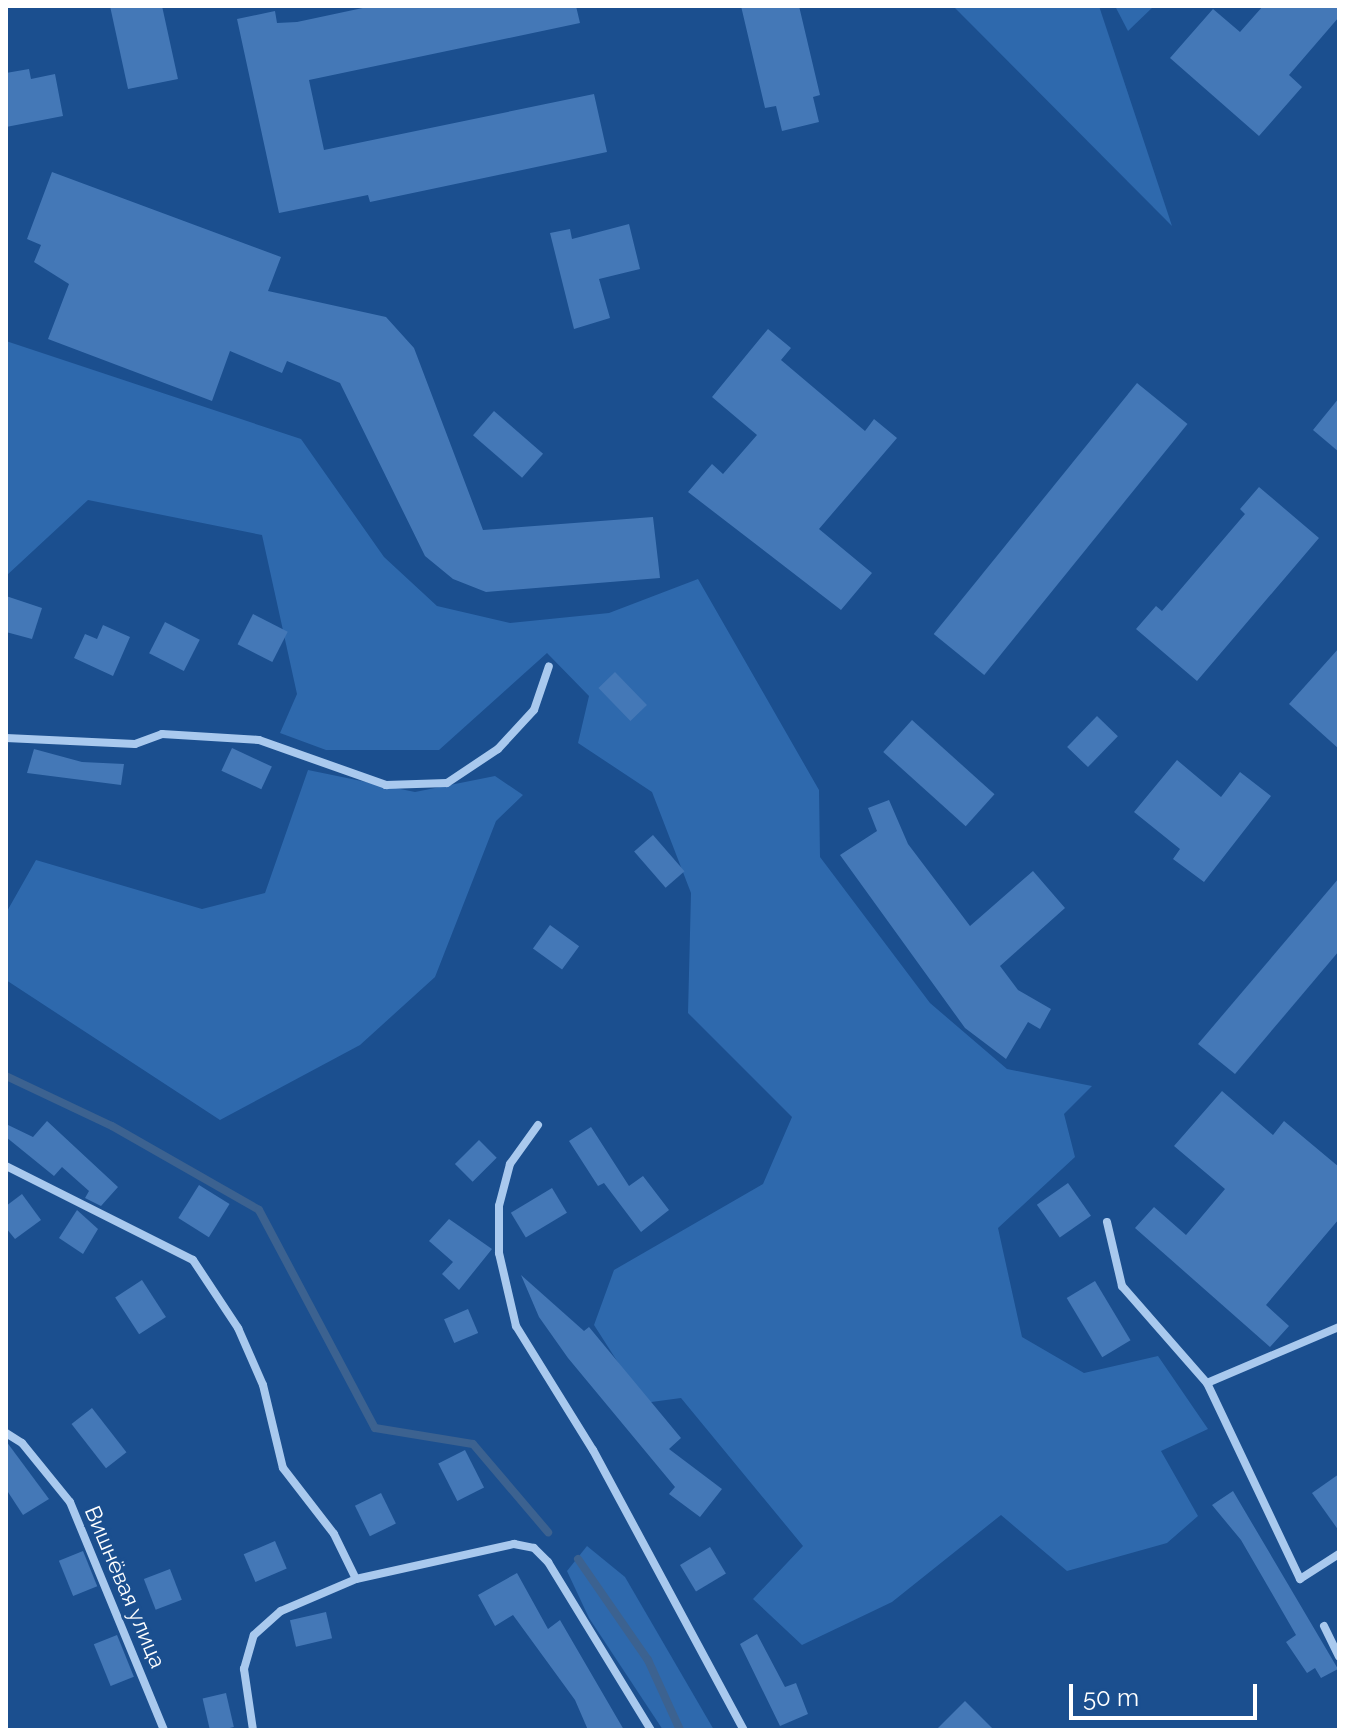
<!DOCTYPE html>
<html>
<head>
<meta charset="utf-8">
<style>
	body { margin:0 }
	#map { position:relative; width:1345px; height:1736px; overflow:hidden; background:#1b4f8f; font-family:Raleway,sans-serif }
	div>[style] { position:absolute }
	.green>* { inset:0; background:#2e69ad }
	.stream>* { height:8px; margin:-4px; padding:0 4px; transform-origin:4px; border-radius:4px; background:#3c6290 }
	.building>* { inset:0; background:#4478b7; transform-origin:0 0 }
	.minor>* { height:8px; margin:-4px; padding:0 4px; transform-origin:4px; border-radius:4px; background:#a9c9ee }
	span { translate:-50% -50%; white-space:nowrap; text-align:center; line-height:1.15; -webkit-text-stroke:6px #1b4f8f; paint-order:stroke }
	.street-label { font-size:22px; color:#fff }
	.frame { position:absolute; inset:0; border:8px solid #fff; pointer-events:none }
	.scale { position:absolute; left:1069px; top:1684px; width:188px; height:36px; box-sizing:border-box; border:4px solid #fff; border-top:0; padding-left:10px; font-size:24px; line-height:28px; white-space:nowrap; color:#fff; -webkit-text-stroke:6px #1b4f8f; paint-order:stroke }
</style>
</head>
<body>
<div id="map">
	<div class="green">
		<i style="clip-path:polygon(953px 6px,1099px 6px,1172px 226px)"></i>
		<i style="clip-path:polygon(1115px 6px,1154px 6px,1128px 31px)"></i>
		<i style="clip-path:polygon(6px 341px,301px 439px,384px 557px,437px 606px,510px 623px,609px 613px,698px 579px,819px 790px,820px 857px,930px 1003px,1007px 1069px,1092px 1086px,1064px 1114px,1075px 1157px,998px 1228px,1022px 1337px,1084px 1373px,1158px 1356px,1208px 1429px,1161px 1451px,1198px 1516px,1167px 1543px,1067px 1571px,1001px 1515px,892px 1602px,802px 1645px,753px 1599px,803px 1546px,681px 1398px,644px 1403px,594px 1325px,614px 1270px,763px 1184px,792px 1117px,688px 1013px,691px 893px,652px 792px,578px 743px,589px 696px,547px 653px,439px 750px,326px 750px,280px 733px,297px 694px,262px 535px,88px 500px,6px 576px)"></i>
		<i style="clip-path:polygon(308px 770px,415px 792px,495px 776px,523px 795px,496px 821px,435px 977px,360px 1045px,220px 1120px,6px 980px,6px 913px,36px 860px,202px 909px,265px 893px)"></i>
		<i style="clip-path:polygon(587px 1546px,625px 1577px,714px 1730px,663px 1730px,589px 1618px,567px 1571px)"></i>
	</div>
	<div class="stream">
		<i style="left:6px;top:1076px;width:117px;rotate:25.3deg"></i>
		<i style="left:112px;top:1126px;width:169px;rotate:29.7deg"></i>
		<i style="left:259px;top:1210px;width:247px;rotate:62deg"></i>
		<i style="left:375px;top:1428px;width:99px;rotate:9.3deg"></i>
		<i style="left:473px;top:1444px;width:116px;rotate:49.6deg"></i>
		<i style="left:578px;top:1559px;width:123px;rotate:55.3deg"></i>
		<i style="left:648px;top:1660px;width:77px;rotate:65.4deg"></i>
	</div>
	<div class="building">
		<i style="clip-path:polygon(110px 6px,162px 6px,178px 79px,128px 89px)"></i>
		<i style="clip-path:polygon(372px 6px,576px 6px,580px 23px,309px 80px,324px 150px,594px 94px,607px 152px,370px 202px,368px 195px,279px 213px,237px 19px,275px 11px,277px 23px,297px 22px)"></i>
		<i style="clip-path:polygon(741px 6px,799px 6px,820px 95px,813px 97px,819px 122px,782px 131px,776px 106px,765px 108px)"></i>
		<i style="clip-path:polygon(1263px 6px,1339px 6px,1339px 17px,1289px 75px,1302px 87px,1259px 136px,1170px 58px,1213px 9px,1240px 32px)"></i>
		<i style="clip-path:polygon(29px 69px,31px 79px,55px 74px,63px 116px,6px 127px,6px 73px)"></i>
		<i style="clip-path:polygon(52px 172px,281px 257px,268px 291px,386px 317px,414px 348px,483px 530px,653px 517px,660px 578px,486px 592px,453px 579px,425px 556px,340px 383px,287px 361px,282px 373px,230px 351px,212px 401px,48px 339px,69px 284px,34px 262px,41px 245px,27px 239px)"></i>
		<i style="clip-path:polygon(629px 224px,640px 269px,599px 279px,610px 318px,574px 329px,550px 233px,570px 229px,572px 239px)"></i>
		<i style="clip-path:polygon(768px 329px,791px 348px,781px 360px,865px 431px,874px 419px,897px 438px,819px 529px,872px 573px,841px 610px,688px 492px,712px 464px,723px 474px,757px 435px,712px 397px)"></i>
		<i style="left:1137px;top:383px;width:65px;height:323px;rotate:39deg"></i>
		<i style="clip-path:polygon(1339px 398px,1339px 452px,1313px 430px)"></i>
		<i style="left:494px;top:411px;width:65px;height:32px;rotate:41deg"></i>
		<i style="clip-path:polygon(1259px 487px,1319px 538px,1197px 681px,1136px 629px,1156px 606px,1162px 611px,1245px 514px,1240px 509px)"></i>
		<i style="clip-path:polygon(6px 596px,42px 608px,32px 639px,6px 632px)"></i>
		<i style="left:253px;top:614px;width:39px;height:34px;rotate:27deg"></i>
		<i style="left:165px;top:622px;width:39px;height:35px;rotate:27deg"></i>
		<i style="clip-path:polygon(103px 625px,130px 637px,113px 676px,74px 658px,85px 634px,97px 639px)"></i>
		<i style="clip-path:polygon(1339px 648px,1339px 749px,1289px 704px)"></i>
		<i style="left:615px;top:672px;width:46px;height:23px;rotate:46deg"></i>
		<i style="left:1097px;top:716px;width:29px;height:43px;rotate:44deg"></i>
		<i style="left:912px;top:720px;width:111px;height:43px;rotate:42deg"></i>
		<i style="left:232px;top:748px;width:44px;height:25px;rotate:25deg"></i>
		<i style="clip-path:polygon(34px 749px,82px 762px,124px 764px,121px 785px,27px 773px)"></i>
		<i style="clip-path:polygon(1177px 760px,1221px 797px,1240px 772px,1271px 796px,1204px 882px,1173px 859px,1180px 849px,1134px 812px)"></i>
		<i style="clip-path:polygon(889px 800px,908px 844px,970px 926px,1033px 871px,1065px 908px,1000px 966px,1018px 990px,1051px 1009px,1040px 1029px,1028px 1022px,1006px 1059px,965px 1028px,840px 855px,877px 831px,868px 808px)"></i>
		<i style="left:653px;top:835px;width:48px;height:25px;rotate:49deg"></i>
		<i style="clip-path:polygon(1339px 878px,1339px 951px,1235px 1074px,1198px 1044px)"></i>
		<i style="left:550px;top:925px;width:36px;height:29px;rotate:36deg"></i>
		<i style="clip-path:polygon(1222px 1091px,1273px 1135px,1284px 1121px,1339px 1167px,1339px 1219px,1266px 1305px,1289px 1326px,1270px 1347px,1135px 1228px,1154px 1207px,1186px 1235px,1225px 1189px,1174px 1146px)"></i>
		<i style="clip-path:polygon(47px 1121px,118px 1187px,101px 1206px,85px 1198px,89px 1191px,62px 1167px,54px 1176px,6px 1137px,6px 1124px,33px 1137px)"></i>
		<i style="clip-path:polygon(591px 1127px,629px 1186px,643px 1176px,669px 1210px,641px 1232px,604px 1183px,598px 1186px,569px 1141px)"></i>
		<i style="left:479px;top:1140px;width:25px;height:34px;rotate:45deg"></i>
		<i style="left:1068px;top:1183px;width:40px;height:38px;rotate:55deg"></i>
		<i style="left:199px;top:1185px;width:36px;height:39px;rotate:32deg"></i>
		<i style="left:552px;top:1188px;width:29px;height:48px;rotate:59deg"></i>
		<i style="clip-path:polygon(22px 1194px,41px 1220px,15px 1239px,6px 1228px,6px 1206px)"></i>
		<i style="clip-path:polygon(77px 1210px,98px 1229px,83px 1254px,59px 1238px)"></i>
		<i style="clip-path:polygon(449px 1219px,492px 1249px,459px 1290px,442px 1274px,453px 1262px,429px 1241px)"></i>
		<i style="clip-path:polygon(521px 1275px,584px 1331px,589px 1327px,681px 1438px,669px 1449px,722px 1489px,700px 1517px,669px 1494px,675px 1487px,568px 1358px,539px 1317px)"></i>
		<i style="left:142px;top:1280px;width:44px;height:32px;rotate:57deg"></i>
		<i style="left:1095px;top:1281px;width:69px;height:33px;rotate:59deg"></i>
		<i style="left:468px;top:1309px;width:26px;height:26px;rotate:67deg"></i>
		<i style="left:92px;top:1408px;width:56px;height:26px;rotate:52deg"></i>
		<i style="clip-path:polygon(6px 1441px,49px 1499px,23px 1515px,6px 1489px)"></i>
		<i style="left:465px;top:1450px;width:42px;height:30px;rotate:63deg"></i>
		<i style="clip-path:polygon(1339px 1474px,1339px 1531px,1312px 1493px)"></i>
		<i style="clip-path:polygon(1233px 1491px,1338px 1669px,1321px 1678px,1315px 1668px,1307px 1673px,1286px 1642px,1296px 1635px,1241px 1540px,1212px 1505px)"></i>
		<i style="left:381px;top:1493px;width:34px;height:29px;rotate:64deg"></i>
		<i style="left:275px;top:1541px;width:30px;height:34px;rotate:67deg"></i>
		<i style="left:710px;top:1547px;width:31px;height:35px;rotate:59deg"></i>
		<i style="left:83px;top:1551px;width:38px;height:26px;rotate:68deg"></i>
		<i style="left:170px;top:1569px;width:33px;height:28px;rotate:69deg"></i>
		<i style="clip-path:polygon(517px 1573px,548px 1629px,560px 1620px,624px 1730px,588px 1730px,575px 1700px,513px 1615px,495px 1626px,478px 1595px)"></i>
		<i style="left:326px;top:1612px;width:27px;height:37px;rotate:77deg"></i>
		<i style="clip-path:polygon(757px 1634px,785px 1687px,796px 1683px,808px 1714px,780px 1726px,740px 1644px)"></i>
		<i style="left:117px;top:1635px;width:45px;height:25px;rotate:68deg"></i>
		<i style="left:226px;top:1693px;width:35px;height:24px;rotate:77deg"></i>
		<i style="clip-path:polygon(965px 1701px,994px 1730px,936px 1730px)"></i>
	</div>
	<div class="minor">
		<i style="left:6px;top:738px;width:129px;rotate:2.7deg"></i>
		<i style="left:135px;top:744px;width:29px;rotate:-20deg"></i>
		<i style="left:162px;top:734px;width:97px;rotate:3.5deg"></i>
		<i style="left:259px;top:740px;width:135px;rotate:19.5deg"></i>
		<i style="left:386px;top:785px;width:61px;rotate:-1.9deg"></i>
		<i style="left:447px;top:783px;width:61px;rotate:-33.7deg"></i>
		<i style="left:498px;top:749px;width:53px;rotate:-47.3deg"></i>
		<i style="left:534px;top:710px;width:46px;rotate:-71.2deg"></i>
		<i style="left:538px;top:1125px;width:48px;rotate:125.7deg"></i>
		<i style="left:510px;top:1164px;width:43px;rotate:104.7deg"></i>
		<i style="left:499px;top:1206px;width:47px;rotate:90deg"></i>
		<i style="left:499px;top:1253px;width:75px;rotate:76.9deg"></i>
		<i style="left:516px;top:1326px;width:146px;rotate:58.2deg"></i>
		<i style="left:593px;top:1450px;width:318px;rotate:61.7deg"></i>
		<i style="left:6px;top:1166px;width:209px;rotate:26.7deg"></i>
		<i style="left:193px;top:1260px;width:82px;rotate:56.5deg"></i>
		<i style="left:238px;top:1328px;width:62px;rotate:66.3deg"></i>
		<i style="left:263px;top:1385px;width:85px;rotate:76.5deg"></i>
		<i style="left:283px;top:1468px;width:83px;rotate:52.3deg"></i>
		<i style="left:334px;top:1534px;width:50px;rotate:63.9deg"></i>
		<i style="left:1107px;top:1222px;width:66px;rotate:76.8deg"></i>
		<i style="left:1122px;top:1286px;width:129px;rotate:48.8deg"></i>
		<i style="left:1207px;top:1383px;width:217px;rotate:64.6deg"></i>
		<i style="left:1300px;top:1579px;width:46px;rotate:-32.7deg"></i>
		<i style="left:1207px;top:1383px;width:143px;rotate:-23deg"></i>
		<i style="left:6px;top:1433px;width:19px;rotate:32deg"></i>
		<i style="left:22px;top:1443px;width:76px;rotate:50.9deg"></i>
		<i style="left:70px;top:1502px;width:247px;rotate:67.6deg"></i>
		<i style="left:1324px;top:1626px;width:34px;rotate:64deg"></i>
		<i style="left:253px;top:1730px;width:62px;rotate:-98.4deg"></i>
		<i style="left:244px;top:1669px;width:35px;rotate:-74deg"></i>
		<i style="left:254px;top:1635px;width:36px;rotate:-42deg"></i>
		<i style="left:281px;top:1611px;width:82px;rotate:-23.1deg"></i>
		<i style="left:356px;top:1579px;width:162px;rotate:-12.5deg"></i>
		<i style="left:514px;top:1544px;width:20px;rotate:11deg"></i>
		<i style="left:534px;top:1548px;width:20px;rotate:45deg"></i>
		<i style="left:548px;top:1562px;width:197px;rotate:58.5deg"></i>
	</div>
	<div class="street-label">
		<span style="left:125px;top:1587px;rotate:67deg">Вишнёвая улица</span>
	</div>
	<div class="frame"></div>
	<div class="scale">50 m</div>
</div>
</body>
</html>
